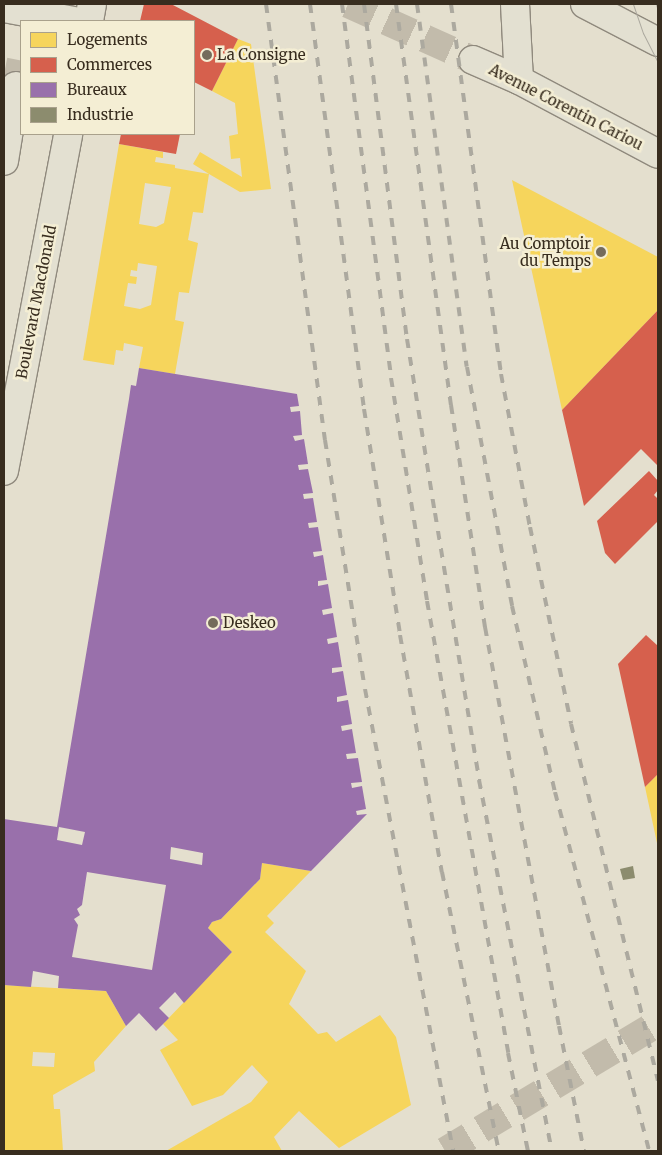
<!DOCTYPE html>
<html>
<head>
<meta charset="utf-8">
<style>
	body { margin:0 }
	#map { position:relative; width:662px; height:1155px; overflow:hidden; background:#e4dfce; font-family:Merriweather,serif }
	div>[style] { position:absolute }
	.homes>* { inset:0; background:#f6d55c }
	.shops>* { inset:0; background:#d6604d }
	.offices>* { inset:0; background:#9970ab }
	.industry>* { inset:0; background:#8c8c6e }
	.minor-tunnel>* { height:28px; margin-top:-14px; transform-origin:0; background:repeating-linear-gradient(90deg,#c2bbab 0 28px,transparent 0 42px) }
	.primary-tunnel>* { height:28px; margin-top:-14px; transform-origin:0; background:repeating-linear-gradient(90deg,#c2bbab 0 28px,transparent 0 42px) }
	.roads { filter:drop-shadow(1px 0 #8f897d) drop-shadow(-1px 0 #8f897d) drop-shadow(0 1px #8f897d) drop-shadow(0 -1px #8f897d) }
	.primary>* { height:28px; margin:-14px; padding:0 14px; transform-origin:14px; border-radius:14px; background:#e3e0d1 }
	.tram>* { height:1px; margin:-0.5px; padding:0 0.5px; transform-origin:0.5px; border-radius:0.5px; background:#aca99f }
	.rail>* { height:4px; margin-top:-2px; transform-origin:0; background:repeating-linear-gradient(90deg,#aca99f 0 9px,transparent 0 18px) }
	.dots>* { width:14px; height:14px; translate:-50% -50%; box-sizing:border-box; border:2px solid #f4eed4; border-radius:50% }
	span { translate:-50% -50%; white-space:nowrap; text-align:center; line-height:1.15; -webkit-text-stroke:5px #f4eed4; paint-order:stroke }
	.poi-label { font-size:15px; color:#382d1f }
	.left { translate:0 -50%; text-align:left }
	.right { translate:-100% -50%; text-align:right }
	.street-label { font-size:15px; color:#382d1f }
	.frame { position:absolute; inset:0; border:5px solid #382d1f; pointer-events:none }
	.legend { position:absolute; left:20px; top:20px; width:175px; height:115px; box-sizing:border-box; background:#f4eed4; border:1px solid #a9a18c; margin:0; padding:6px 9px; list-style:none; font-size:15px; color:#382d1f }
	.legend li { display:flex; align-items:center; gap:10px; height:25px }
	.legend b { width:25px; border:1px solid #a9a18c }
</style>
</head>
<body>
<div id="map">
	<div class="homes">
		<i style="clip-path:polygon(evenodd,238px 39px,251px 44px,271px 189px,240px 192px,209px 174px,203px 213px,193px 212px,188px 240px,198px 243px,189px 293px,179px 292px,175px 320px,184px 322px,175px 374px,139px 368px,143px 347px,124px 343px,123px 351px,116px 350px,114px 365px,83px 360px,119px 144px,163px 152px,163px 158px,156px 157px,155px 162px,175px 165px,175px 168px,209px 174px,193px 164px,200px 152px,242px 177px,240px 158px,231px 159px,229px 136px,238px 134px,235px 103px,212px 91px,238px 39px,145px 183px,171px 187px,164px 223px,156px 227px,139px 224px,145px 183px,238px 39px,138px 263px,157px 266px,151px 305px,140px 309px,124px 306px,128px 283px,136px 284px,137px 277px,130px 276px,131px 270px,137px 271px,138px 263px)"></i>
		<i style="clip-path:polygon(512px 180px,658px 257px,658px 310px,562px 410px)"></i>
		<i style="clip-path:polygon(658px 774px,658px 843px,657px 843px,645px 787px)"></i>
		<i style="clip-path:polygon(262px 863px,311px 871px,267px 916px,274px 923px,265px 932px,306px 971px,289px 1004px,318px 1034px,327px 1032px,336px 1042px,380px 1015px,396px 1037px,411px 1105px,339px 1148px,299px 1111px,274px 1137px,282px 1151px,166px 1151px,251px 1102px,268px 1082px,252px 1065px,223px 1095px,192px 1106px,160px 1050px,178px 1040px,163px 1024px,232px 952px,208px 928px,212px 922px,221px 919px,260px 879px)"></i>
		<i style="clip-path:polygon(evenodd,4px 985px,106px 991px,126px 1026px,94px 1062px,95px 1071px,53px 1095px,54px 1109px,60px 1109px,63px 1151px,4px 1151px,4px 985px,33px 1052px,55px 1053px,54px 1067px,32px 1066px,33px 1052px)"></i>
	</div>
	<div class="shops">
		<i style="clip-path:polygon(144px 4px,171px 4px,238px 39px,212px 91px,194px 82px,194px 21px,140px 21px)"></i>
		<i style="clip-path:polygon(121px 134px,180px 134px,176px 154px,119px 144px)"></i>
		<i style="clip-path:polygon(658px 310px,658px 466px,641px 449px,584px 506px,562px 410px)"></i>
		<i style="clip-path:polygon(649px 471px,658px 481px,658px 490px,654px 495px,658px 499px,658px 521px,615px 564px,605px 553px,597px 521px)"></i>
		<i style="clip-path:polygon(646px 635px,658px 646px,658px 774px,645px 787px,618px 664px)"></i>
	</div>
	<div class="offices">
		<i style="clip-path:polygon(evenodd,139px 368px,297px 394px,299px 406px,290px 407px,291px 412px,300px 411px,302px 435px,293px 436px,295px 441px,304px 439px,308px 464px,298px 465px,299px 470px,308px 469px,313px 493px,303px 494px,304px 499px,313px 498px,317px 522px,308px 523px,309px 528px,318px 527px,322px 551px,313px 552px,314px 557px,323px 555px,327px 580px,318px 581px,318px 586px,328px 584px,332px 608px,322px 610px,323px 615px,333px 613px,337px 637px,327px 639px,328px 644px,338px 642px,342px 667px,332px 668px,332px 673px,343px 671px,347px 695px,337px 697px,337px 702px,348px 700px,352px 724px,341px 726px,342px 731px,352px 729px,356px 753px,346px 754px,347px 759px,358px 758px,362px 782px,351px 783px,352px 788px,362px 786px,366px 809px,356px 811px,357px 815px,367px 814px,311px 871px,262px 863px,260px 879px,221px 919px,212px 922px,208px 928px,232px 952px,184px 1003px,175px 992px,159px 1008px,169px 1018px,156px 1031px,139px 1013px,126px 1026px,106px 991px,58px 988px,59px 976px,33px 971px,31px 987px,4px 985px,4px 819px,57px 827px,129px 399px,131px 385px,136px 386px,139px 368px,59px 827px,85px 832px,82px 845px,57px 840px,59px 827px,139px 368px,171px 847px,203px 853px,202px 865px,170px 859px,171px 847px,139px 368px,87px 872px,166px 885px,152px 970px,72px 957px,78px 925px,74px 919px,80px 915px,77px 909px,82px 905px,87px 872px)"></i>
	</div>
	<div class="industry">
		<i style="clip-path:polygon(633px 866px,635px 878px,623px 880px,620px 869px)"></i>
	</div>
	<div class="minor-tunnel">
		<i style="left:445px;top:1151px;width:249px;rotate:-31deg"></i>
	</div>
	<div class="primary-tunnel">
		<i style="left:348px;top:4px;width:137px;rotate:24.1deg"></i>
		<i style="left:16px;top:86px;width:26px;rotate:-79deg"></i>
	</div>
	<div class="roads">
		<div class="primary">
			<i style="left:515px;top:4px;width:76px;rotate:87deg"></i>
			<i style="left:585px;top:4px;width:82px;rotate:27.5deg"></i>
			<i style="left:4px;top:8px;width:71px;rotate:10.5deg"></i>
			<i style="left:89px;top:21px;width:17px;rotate:-80deg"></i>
			<i style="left:473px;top:60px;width:50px;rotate:23.5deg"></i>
			<i style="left:519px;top:80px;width:157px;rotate:28deg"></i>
			<i style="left:4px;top:161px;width:76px;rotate:-80.9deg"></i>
			<i style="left:4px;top:471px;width:343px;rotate:-79.2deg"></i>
		</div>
	</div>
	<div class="tram">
		<i style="left:633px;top:4px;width:31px;rotate:71deg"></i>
		<i style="left:643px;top:33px;width:33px;rotate:63deg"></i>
		<i style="left:656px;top:4px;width:7px;rotate:74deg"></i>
	</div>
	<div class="rail">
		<i style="left:266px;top:4px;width:440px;rotate:82.3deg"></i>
		<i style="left:325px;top:440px;width:252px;rotate:80.9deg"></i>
		<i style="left:365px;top:689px;width:470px;rotate:79.2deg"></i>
		<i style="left:310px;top:4px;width:409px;rotate:82.4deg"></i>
		<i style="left:364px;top:409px;width:229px;rotate:80.9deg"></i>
		<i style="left:400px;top:635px;width:241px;rotate:80deg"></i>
		<i style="left:442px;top:872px;width:285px;rotate:78.5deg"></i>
		<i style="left:342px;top:4px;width:377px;rotate:82.5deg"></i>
		<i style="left:391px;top:378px;width:226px;rotate:80.8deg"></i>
		<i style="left:427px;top:601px;width:459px;rotate:79.8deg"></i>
		<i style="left:508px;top:1053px;width:100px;rotate:78.5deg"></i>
		<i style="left:364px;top:4px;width:338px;rotate:82.7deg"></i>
		<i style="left:407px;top:339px;width:176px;rotate:80.9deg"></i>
		<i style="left:435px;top:513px;width:271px;rotate:80.6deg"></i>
		<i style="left:479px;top:780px;width:378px;rotate:78.9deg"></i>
		<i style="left:396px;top:4px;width:405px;rotate:82.2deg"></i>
		<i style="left:451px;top:405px;width:225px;rotate:81.3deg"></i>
		<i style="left:485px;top:627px;width:406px;rotate:79.5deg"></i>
		<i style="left:559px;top:1026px;width:127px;rotate:78.7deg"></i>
		<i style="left:417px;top:4px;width:366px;rotate:82.2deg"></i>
		<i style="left:467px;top:367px;width:243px;rotate:79.3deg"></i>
		<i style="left:512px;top:606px;width:191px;rotate:77deg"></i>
		<i style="left:555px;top:792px;width:371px;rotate:75.3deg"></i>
		<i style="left:451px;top:4px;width:373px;rotate:82.3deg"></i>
		<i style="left:501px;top:374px;width:156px;rotate:79.3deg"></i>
		<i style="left:530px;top:527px;width:201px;rotate:78.2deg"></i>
		<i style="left:571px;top:724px;width:367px;rotate:76.3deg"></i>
	</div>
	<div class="dots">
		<i style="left:207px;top:55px;background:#746b5c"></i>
		<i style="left:601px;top:252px;background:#746b5c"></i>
		<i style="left:213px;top:623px;background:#746b5c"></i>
	</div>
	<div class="poi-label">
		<span class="left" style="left:217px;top:55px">La Consigne</span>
		<span class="right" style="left:591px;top:252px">Au Comptoir<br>du Temps</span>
		<span class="left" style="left:223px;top:623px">Deskeo</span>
	</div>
	<div class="street-label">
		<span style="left:566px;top:107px;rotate:27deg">Avenue Corentin Cariou</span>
		<span style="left:36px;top:302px;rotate:-79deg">Boulevard Macdonald</span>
	</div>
	<div class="frame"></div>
	<ul class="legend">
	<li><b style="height:14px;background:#f6d55c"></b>Logements</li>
	<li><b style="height:14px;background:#d6604d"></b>Commerces</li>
	<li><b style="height:14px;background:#9970ab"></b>Bureaux</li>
	<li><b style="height:14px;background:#8c8c6e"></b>Industrie</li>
	</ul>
</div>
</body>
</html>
